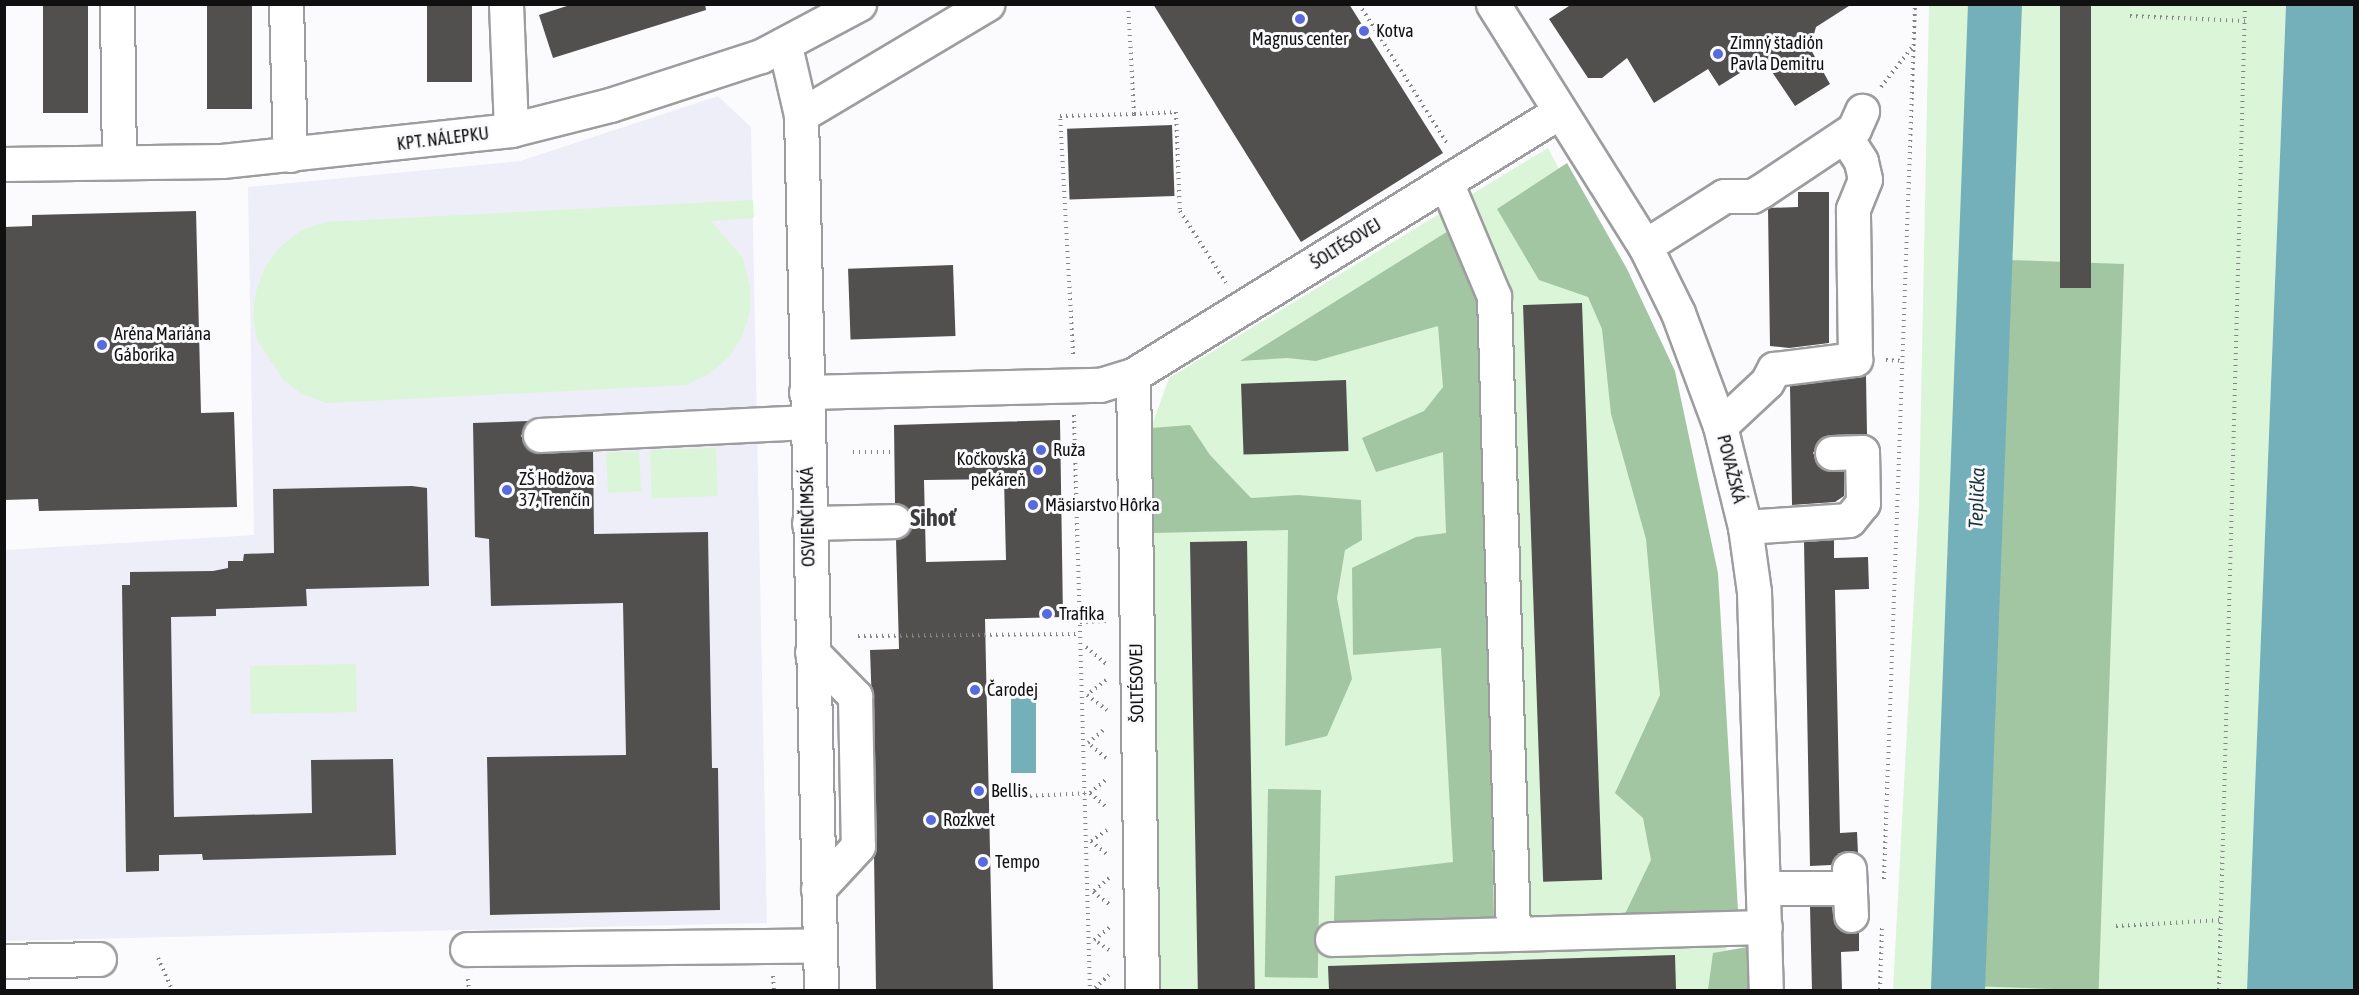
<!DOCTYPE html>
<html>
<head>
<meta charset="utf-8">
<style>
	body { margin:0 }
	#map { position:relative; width:2359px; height:995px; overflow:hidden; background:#fbfbfe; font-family:"Asap Condensed",sans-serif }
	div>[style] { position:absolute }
	.built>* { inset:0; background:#eeeef8 }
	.green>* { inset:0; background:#daf5d8; transform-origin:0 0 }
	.forest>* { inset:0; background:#a3c6a2; transform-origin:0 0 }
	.water>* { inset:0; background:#74b0ba; transform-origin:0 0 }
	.river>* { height:54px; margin:-27px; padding:0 27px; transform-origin:27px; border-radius:27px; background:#74b0ba }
	.building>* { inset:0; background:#51504e; transform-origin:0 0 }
	.path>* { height:4px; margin-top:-2px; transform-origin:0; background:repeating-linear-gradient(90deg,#848486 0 1.5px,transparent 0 6px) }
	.roads { filter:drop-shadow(2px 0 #9d9d9f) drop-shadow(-2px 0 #9d9d9f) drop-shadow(0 2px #9d9d9f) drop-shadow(0 -2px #9d9d9f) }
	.minor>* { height:33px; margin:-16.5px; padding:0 16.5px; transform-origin:16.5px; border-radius:16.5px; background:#fff }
	.dots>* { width:16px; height:16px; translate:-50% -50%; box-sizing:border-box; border:3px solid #fbfbfe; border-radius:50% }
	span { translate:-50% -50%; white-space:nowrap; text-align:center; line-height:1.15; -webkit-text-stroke:6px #fbfbfe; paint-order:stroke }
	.poi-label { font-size:18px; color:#101010 }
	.left { translate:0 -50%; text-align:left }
	.right { translate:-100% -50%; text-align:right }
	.street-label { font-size:18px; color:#101010 }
	.water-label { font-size:20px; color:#16353a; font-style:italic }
	.district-label { font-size:24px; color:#3d3d3f; font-weight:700 }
	.frame { position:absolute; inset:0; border:6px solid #101010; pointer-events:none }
</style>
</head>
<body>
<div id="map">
	<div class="built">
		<i style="clip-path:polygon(718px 96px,751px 127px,767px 923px,5px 941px,5px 550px,254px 535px,248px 187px,520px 161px)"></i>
	</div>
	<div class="green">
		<i style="clip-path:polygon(1929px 5px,2286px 5px,2247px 990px,1893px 990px,1919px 503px)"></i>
		<i style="clip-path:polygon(1548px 148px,1659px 361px,1714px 643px,1728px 990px,1160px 990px,1151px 428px,1169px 378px)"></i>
		<i style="clip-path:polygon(753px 200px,754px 218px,711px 221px,743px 258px,750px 288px,750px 312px,742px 337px,729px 357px,709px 374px,686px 385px,326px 403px,302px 394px,284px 381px,257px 340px,253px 315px,256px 291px,265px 267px,280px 247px,300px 231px,325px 222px)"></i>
		<i style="left:716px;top:448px;width:48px;height:66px;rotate:88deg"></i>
		<i style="left:639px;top:451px;width:40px;height:33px;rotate:87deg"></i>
		<i style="left:356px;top:664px;width:48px;height:106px;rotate:89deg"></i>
	</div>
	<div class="forest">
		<i style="clip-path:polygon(1567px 163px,1627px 269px,1675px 371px,1718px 573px,1738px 910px,1623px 918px,1651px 860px,1643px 818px,1615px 793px,1660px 695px,1646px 539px,1611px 414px,1602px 329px,1588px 297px,1539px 280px,1497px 209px)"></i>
		<i style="clip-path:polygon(1469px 218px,1481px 318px,1494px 919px,1334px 921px,1335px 876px,1453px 862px,1441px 648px,1353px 655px,1352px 568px,1416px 537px,1446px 533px,1443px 452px,1376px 472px,1362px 438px,1424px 411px,1443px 387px,1438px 326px,1316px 361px,1287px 358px,1240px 361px)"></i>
		<i style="left:2124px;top:264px;width:727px;height:115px;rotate:92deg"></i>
		<i style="clip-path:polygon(1190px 425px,1210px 455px,1251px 498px,1298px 495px,1361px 500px,1362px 540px,1345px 550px,1337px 598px,1352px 679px,1327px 736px,1285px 746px,1288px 530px,1152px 533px,1151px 428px)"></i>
		<i style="left:1321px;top:790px;width:188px;height:53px;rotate:91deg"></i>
		<i style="clip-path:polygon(1747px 947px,1748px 990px,1708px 990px,1713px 953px)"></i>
	</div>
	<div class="water">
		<i style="clip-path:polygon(2286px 5px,2354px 5px,2354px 990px,2247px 990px)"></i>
		<i style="left:1011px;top:690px;width:25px;height:83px"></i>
	</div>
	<div class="river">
		<i style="left:1958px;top:990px;width:987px;rotate:-87.85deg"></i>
	</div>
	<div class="building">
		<i style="left:43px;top:4px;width:45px;height:109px"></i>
		<i style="left:207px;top:4px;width:45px;height:105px"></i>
		<i style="left:427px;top:4px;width:45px;height:78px"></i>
		<i style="clip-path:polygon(573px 4px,705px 4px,706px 10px,553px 58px,539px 15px)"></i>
		<i style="clip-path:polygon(1153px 4px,1349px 4px,1443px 153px,1301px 242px)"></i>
		<i style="clip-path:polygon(1572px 4px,1852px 4px,1816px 27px,1810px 48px,1830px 84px,1795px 106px,1770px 69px,1751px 66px,1719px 86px,1708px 69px,1654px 103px,1627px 58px,1602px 78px,1588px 78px,1549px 19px)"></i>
		<i style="left:2060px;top:4px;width:31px;height:284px"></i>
		<i style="left:1172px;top:125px;width:71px;height:105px;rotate:88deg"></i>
		<i style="clip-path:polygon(1798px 192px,1829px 192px,1829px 343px,1789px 348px,1770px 346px,1768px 208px,1798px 207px)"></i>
		<i style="clip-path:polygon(196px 211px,201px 413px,234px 412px,237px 507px,39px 511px,38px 499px,4px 500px,4px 227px,32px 226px,32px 215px)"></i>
		<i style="left:953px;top:265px;width:71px;height:105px;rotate:88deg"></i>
		<i style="left:1582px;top:303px;width:577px;height:59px;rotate:88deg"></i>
		<i style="clip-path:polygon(1866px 376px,1867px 434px,1823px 437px,1813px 453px,1823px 469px,1844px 471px,1844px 496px,1835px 502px,1792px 505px,1790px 386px)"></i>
		<i style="left:1346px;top:380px;width:71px;height:105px;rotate:88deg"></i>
		<i style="clip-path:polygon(evenodd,1060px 420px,1063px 617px,985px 619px,993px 990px,876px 990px,874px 854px,877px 846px,870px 650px,899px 649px,896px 539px,910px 530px,913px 521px,910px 511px,895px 503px,894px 425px,1060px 420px,1004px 479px,1006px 560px,926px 562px,924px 480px,1004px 479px)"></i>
		<i style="clip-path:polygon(528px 421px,521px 436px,532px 452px,593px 451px,594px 534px,708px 532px,712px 768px,718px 768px,720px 910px,490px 915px,487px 757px,626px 755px,623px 603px,491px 606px,489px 539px,475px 537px,473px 423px)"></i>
		<i style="clip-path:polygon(412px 486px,427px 488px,429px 586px,306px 589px,307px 606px,216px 609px,216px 616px,171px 617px,174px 817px,312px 813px,311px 760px,393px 759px,396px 855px,203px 860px,202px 854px,159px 855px,159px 871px,126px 872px,122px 585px,130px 585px,130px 572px,213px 571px,228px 568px,228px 561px,243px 561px,244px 554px,274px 553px,273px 489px)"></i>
		<i style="clip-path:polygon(1834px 540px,1834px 558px,1868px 557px,1869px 589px,1835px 590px,1840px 833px,1857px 832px,1858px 853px,1839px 853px,1831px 865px,1810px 866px,1804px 542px)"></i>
		<i style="left:1247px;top:541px;width:449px;height:57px;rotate:89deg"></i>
		<i style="clip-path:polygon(1810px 907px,1832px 907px,1835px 925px,1842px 931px,1859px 932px,1859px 951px,1841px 952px,1842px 990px,1812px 990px)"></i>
		<i style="clip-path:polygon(1675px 955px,1676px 990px,1329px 990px,1328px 966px)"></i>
	</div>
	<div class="path">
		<i style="left:1359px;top:4px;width:165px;rotate:57.7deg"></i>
		<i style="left:2130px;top:16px;width:115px;rotate:2.5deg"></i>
		<i style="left:1881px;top:87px;width:52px;rotate:-52deg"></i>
		<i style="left:1134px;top:114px;width:42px;rotate:-2.7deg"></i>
		<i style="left:1176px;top:112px;width:99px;rotate:87.7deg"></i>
		<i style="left:1180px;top:211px;width:85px;rotate:57.4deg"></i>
		<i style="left:1073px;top:354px;width:238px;rotate:-93.1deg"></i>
		<i style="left:1060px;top:116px;width:74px;rotate:-1.5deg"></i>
		<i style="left:1134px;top:114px;width:110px;rotate:-93.1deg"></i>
		<i style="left:1886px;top:360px;width:18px;rotate:3deg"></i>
		<i style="left:1074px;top:415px;width:575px;rotate:88.41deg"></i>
		<i style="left:853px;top:452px;width:41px"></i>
		<i style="left:1080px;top:622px;width:26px;rotate:-2deg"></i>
		<i style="left:858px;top:636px;width:222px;rotate:-0.5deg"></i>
		<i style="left:1086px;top:647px;width:26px;rotate:40deg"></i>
		<i style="left:1106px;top:680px;width:24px;rotate:142deg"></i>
		<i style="left:1087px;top:695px;width:25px;rotate:37deg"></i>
		<i style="left:1106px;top:758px;width:23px;rotate:-140deg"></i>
		<i style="left:1088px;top:743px;width:23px;rotate:-40deg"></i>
		<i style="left:1090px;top:793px;width:23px;rotate:41deg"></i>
		<i style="left:1006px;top:797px;width:84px;rotate:-2.7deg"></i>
		<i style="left:1090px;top:793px;width:23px;rotate:-40deg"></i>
		<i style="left:1107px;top:830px;width:19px;rotate:145deg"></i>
		<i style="left:1091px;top:841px;width:23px;rotate:40deg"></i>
		<i style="left:1109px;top:878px;width:21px;rotate:139deg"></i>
		<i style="left:1093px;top:892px;width:21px;rotate:37deg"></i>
		<i style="left:1884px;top:879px;width:876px;rotate:-87.97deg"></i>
		<i style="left:2116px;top:926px;width:106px;rotate:-3.2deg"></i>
		<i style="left:1109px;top:950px;width:18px;rotate:-146deg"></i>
		<i style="left:1094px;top:940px;width:21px;rotate:-39deg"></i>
		<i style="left:158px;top:958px;width:35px;rotate:66deg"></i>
		<i style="left:773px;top:976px;width:14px;rotate:86deg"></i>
		<i style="left:468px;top:979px;width:11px;rotate:85deg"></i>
		<i style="left:1098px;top:990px;width:4px;rotate:-146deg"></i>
		<i style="left:1095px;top:988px;width:19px;rotate:-43deg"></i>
		<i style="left:1880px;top:990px;width:64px;rotate:-88.2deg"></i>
		<i style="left:2219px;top:990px;width:986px;rotate:-88.49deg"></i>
	</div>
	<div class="roads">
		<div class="minor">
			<i style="left:117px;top:4px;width:158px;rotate:89.3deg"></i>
			<i style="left:286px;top:4px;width:151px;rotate:88.5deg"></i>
			<i style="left:506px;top:4px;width:126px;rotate:87.7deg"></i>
			<i style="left:1493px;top:4px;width:286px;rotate:57.9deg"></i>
			<i style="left:1645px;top:246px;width:75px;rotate:63.8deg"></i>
			<i style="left:1678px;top:313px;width:121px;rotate:69.6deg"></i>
			<i style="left:1720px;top:426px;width:104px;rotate:76.1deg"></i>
			<i style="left:1745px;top:527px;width:66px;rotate:82.1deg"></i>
			<i style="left:1754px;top:592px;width:398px;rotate:88.3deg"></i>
			<i style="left:785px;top:46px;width:71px;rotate:76.9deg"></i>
			<i style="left:801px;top:115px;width:875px;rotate:88.69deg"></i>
			<i style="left:801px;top:115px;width:217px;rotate:-30.8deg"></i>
			<i style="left:4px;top:164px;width:218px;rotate:-0.8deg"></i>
			<i style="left:222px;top:161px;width:291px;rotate:-6.1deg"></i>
			<i style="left:511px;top:130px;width:102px;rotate:-14.2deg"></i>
			<i style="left:610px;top:105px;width:159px;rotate:-18deg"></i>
			<i style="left:761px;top:56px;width:111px;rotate:-28deg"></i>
			<i style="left:1446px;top:182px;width:124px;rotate:67.2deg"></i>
			<i style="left:1494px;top:296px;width:638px;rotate:88.29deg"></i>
			<i style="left:1645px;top:246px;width:93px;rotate:-32.3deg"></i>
			<i style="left:1724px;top:196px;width:28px"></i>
			<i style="left:1752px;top:196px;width:10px;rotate:-29deg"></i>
			<i style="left:1761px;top:191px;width:112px;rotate:-33.7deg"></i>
			<i style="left:1854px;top:129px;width:20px;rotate:-66deg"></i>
			<i style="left:1133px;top:375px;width:615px;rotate:89.16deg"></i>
			<i style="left:806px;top:392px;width:294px;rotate:-1.4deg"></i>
			<i style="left:1100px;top:385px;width:34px;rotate:-17deg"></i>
			<i style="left:1133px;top:375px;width:501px;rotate:-31.69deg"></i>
			<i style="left:1720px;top:426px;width:64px;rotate:-43.1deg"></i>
			<i style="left:1767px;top:382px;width:15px;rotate:-62deg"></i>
			<i style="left:1774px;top:369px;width:82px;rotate:-7deg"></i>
			<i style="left:1855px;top:359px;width:150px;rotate:-90.8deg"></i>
			<i style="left:1853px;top:209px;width:32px;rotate:-68deg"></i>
			<i style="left:1865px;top:179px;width:18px;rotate:-103deg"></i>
			<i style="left:1861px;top:161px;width:30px;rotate:-123deg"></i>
			<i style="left:540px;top:435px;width:267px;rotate:-2.8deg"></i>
			<i style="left:809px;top:523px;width:85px;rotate:-1.3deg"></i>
			<i style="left:1745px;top:527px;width:104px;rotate:-3.9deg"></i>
			<i style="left:1849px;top:520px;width:22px;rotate:-51deg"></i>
			<i style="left:1863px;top:503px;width:51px;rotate:-91.1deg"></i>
			<i style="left:1862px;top:452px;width:30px;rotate:178deg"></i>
			<i style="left:812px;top:652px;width:62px;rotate:45.7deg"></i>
			<i style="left:855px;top:696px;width:150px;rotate:88.9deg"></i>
			<i style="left:858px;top:846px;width:59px;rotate:132.9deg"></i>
			<i style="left:1849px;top:869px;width:46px;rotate:87.5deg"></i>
			<i style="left:1764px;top:888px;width:86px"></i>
			<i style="left:1332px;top:939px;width:433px;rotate:-1.6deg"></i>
			<i style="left:467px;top:949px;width:353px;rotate:-0.6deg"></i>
			<i style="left:4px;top:961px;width:95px;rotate:-1.2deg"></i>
		</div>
	</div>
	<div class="dots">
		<i style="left:1300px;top:19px;background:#586ae0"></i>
		<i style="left:1364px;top:31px;background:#586ae0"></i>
		<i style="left:1718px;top:54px;background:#586ae0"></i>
		<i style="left:102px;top:345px;background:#586ae0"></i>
		<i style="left:1041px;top:450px;background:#586ae0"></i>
		<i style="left:1038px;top:470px;background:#586ae0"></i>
		<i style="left:507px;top:490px;background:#586ae0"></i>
		<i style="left:1033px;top:505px;background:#586ae0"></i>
		<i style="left:1047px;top:614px;background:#586ae0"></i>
		<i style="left:975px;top:690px;background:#586ae0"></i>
		<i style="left:979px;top:791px;background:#586ae0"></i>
		<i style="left:931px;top:820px;background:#586ae0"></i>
		<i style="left:983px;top:862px;background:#586ae0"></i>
	</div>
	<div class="poi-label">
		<span class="left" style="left:1376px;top:31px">Kotva</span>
		<span style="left:1300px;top:39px">Magnus center</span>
		<span class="left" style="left:1730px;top:54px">Zimný štadión<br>Pavla Demitru</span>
		<span class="left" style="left:114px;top:345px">Aréna Mariána<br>Gáboríka</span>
		<span class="left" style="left:1053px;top:450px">Ruža</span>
		<span class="right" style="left:1026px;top:470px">Kočkovská<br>pekáreň</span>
		<span class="left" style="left:519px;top:490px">ZŠ Hodžova<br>37, Trenčín</span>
		<span class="left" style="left:1045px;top:505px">Mäsiarstvo Hôrka</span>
		<span class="left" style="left:1059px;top:614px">Trafika</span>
		<span class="left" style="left:987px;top:690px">Čarodej</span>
		<span class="left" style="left:991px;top:791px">Bellis</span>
		<span class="left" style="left:943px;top:820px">Rozkvet</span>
		<span class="left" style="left:995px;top:862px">Tempo</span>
	</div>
	<div class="street-label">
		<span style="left:443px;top:139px;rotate:-7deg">KPT. NÁLEPKU</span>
		<span style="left:1346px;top:244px;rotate:-32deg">ŠOLTÉSOVEJ</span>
		<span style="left:1731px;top:469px;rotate:76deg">POVAŽSKÁ</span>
		<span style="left:808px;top:517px;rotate:-91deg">OSVIENČIMSKÁ</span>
		<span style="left:1137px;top:683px;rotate:-91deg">ŠOLTÉSOVEJ</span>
	</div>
	<div class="water-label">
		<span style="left:1976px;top:498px;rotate:-88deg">Teplička</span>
	</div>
	<div class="district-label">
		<span style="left:933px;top:518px">Sihoť</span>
	</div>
	<div class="frame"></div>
</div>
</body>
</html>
